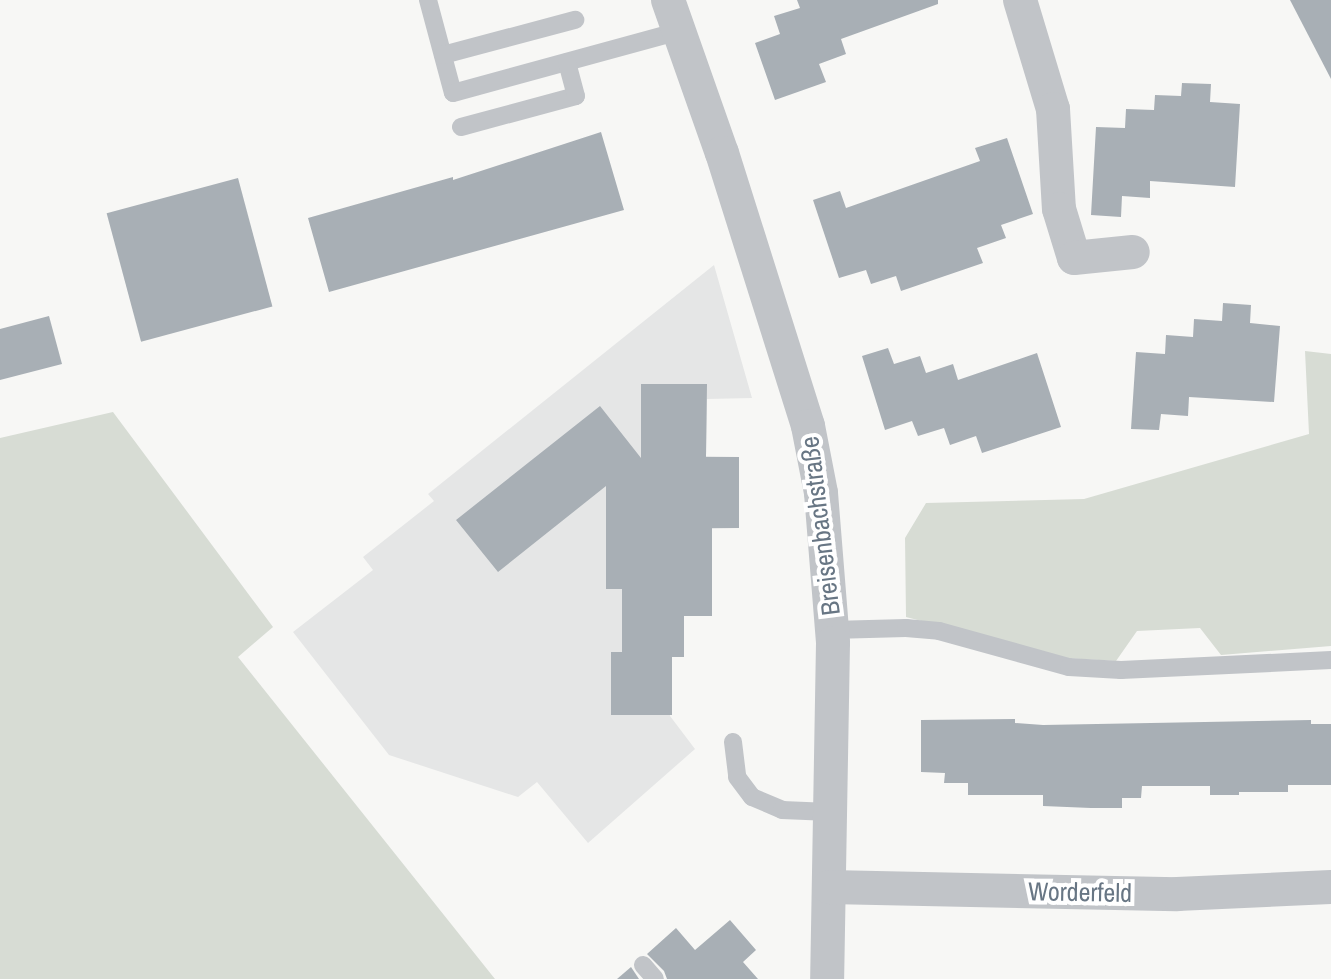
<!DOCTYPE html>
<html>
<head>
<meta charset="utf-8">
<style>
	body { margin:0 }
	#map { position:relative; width:1331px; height:979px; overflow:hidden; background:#f7f7f5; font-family:"Archivo Narrow",sans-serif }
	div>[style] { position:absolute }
	.built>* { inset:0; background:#e5e6e6 }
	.green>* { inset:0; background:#d7dcd4 }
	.building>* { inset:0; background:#a8afb5; transform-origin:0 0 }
	.service>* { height:18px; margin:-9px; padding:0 9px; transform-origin:9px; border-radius:9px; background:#c1c4c8 }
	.minor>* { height:34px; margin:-17px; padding:0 17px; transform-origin:17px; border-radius:17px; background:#c1c4c8 }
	span { translate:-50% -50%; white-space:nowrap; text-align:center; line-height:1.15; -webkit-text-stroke:8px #fff; paint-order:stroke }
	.street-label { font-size:26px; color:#687684 }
</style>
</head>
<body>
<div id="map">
	<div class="built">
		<i style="clip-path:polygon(714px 265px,752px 398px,707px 399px,706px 456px,739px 457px,739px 528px,712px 529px,712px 616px,684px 616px,672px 657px,670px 716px,695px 749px,588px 843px,537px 782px,518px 797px,389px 755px,293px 632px,373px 570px,363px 557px,434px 501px,428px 494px)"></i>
	</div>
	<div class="green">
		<i style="clip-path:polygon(1305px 351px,1331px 354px,1331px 646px,1221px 655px,1200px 628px,1137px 631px,1116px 661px,1065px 658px,906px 617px,905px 538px,926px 503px,1084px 499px,1309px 434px)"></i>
		<i style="clip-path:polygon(113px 412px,273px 627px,238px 657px,495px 979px,0 979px,0 438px)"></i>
	</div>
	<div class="building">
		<i style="clip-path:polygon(797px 0,938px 0,938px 4px,841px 39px,846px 54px,819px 64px,826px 82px,775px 100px,755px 43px,780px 34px,774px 16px,800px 8px)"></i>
		<i style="clip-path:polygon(1290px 0,1331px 0,1331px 79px)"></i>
		<i style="clip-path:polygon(1182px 83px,1211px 84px,1210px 102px,1240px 104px,1235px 187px,1150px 181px,1150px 198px,1122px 196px,1121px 217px,1091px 215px,1096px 127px,1125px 128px,1126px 109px,1154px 110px,1155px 95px,1181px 96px)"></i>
		<i style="clip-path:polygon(601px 132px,624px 210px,329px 292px,308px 218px,453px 177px,453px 180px)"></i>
		<i style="clip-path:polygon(1007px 138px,1033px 214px,1001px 225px,1006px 238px,977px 248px,983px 263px,901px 291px,896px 276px,871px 284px,866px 270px,839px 278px,813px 200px,840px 191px,846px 208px,980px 161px,975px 148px)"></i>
		<i style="left:238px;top:178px;width:133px;height:136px;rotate:75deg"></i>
		<i style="clip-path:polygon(1223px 303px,1251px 305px,1250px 323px,1280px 326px,1274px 402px,1189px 397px,1188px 416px,1161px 414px,1159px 430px,1131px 429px,1136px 352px,1165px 354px,1166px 335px,1193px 337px,1194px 319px,1222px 321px)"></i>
		<i style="clip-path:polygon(49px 316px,62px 364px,0 380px,0 329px)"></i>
		<i style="clip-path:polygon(888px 348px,894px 364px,920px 356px,926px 373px,953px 364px,958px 380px,1037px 353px,1061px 427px,982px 453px,976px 436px,950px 445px,944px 428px,918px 436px,912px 421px,885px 430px,862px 356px)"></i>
		<i style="clip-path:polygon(641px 384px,707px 384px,706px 457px,739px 457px,739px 528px,712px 528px,712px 616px,684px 616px,684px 657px,672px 657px,672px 715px,611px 715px,611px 652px,622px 652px,622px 589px,606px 589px,606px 486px,498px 572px,456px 520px,600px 406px,641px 458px)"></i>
		<i style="clip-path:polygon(1015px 719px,1015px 723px,1043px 725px,1311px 720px,1311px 724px,1331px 724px,1331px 785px,1288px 785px,1288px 792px,1239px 792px,1239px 795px,1210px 795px,1210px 786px,1142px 786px,1141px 798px,1122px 798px,1122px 808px,1091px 808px,1043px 806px,1043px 795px,968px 795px,968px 783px,944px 783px,945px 773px,921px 772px,921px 720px)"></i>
		<i style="clip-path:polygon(730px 920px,756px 950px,743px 962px,758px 979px,667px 979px,664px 971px,647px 954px,676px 928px,695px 950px)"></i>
		<i style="clip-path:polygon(631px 967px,639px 979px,617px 979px)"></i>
	</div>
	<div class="service">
		<i style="left:428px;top:0;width:96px;rotate:75deg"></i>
		<i style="left:453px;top:93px;width:234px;rotate:-15.3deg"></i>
		<i style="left:443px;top:55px;width:137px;rotate:-14.9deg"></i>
		<i style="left:461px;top:127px;width:119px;rotate:-15.1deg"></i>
		<i style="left:576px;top:96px;width:35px;rotate:-105deg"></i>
		<i style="left:832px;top:630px;width:74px;rotate:-1.5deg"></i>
		<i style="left:906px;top:628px;width:33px;rotate:5deg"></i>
		<i style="left:939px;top:631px;width:135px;rotate:15.5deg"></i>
		<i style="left:1069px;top:667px;width:52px;rotate:3.3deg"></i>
		<i style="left:1121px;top:670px;width:210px;rotate:-2.7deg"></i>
		<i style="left:733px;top:742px;width:35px;rotate:83deg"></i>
		<i style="left:737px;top:777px;width:25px;rotate:53deg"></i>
		<i style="left:752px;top:797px;width:33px;rotate:23deg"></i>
		<i style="left:782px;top:810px;width:48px;rotate:2.4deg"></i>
		<i style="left:643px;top:965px;width:18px;rotate:49deg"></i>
	</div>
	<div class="minor">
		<i style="left:668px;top:0;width:162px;rotate:70.6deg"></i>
		<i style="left:722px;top:153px;width:286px;rotate:72.5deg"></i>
		<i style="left:808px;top:426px;width:68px;rotate:79deg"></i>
		<i style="left:821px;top:493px;width:150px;rotate:85.4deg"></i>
		<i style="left:833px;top:643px;width:336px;rotate:91deg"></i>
		<i style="left:1020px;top:0;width:114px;rotate:73.2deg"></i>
		<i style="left:1053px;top:109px;width:100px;rotate:86.6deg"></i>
		<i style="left:1059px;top:209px;width:51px;rotate:73deg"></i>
		<i style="left:1074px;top:258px;width:59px;rotate:-5.8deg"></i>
		<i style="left:829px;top:887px;width:348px;rotate:1.2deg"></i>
		<i style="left:1177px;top:894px;width:154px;rotate:-2.6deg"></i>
	</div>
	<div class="street-label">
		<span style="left:820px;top:526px;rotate:-97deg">Breisenbachstraße</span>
		<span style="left:1080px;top:892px;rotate:1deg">Worderfeld</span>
	</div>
</div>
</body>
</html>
